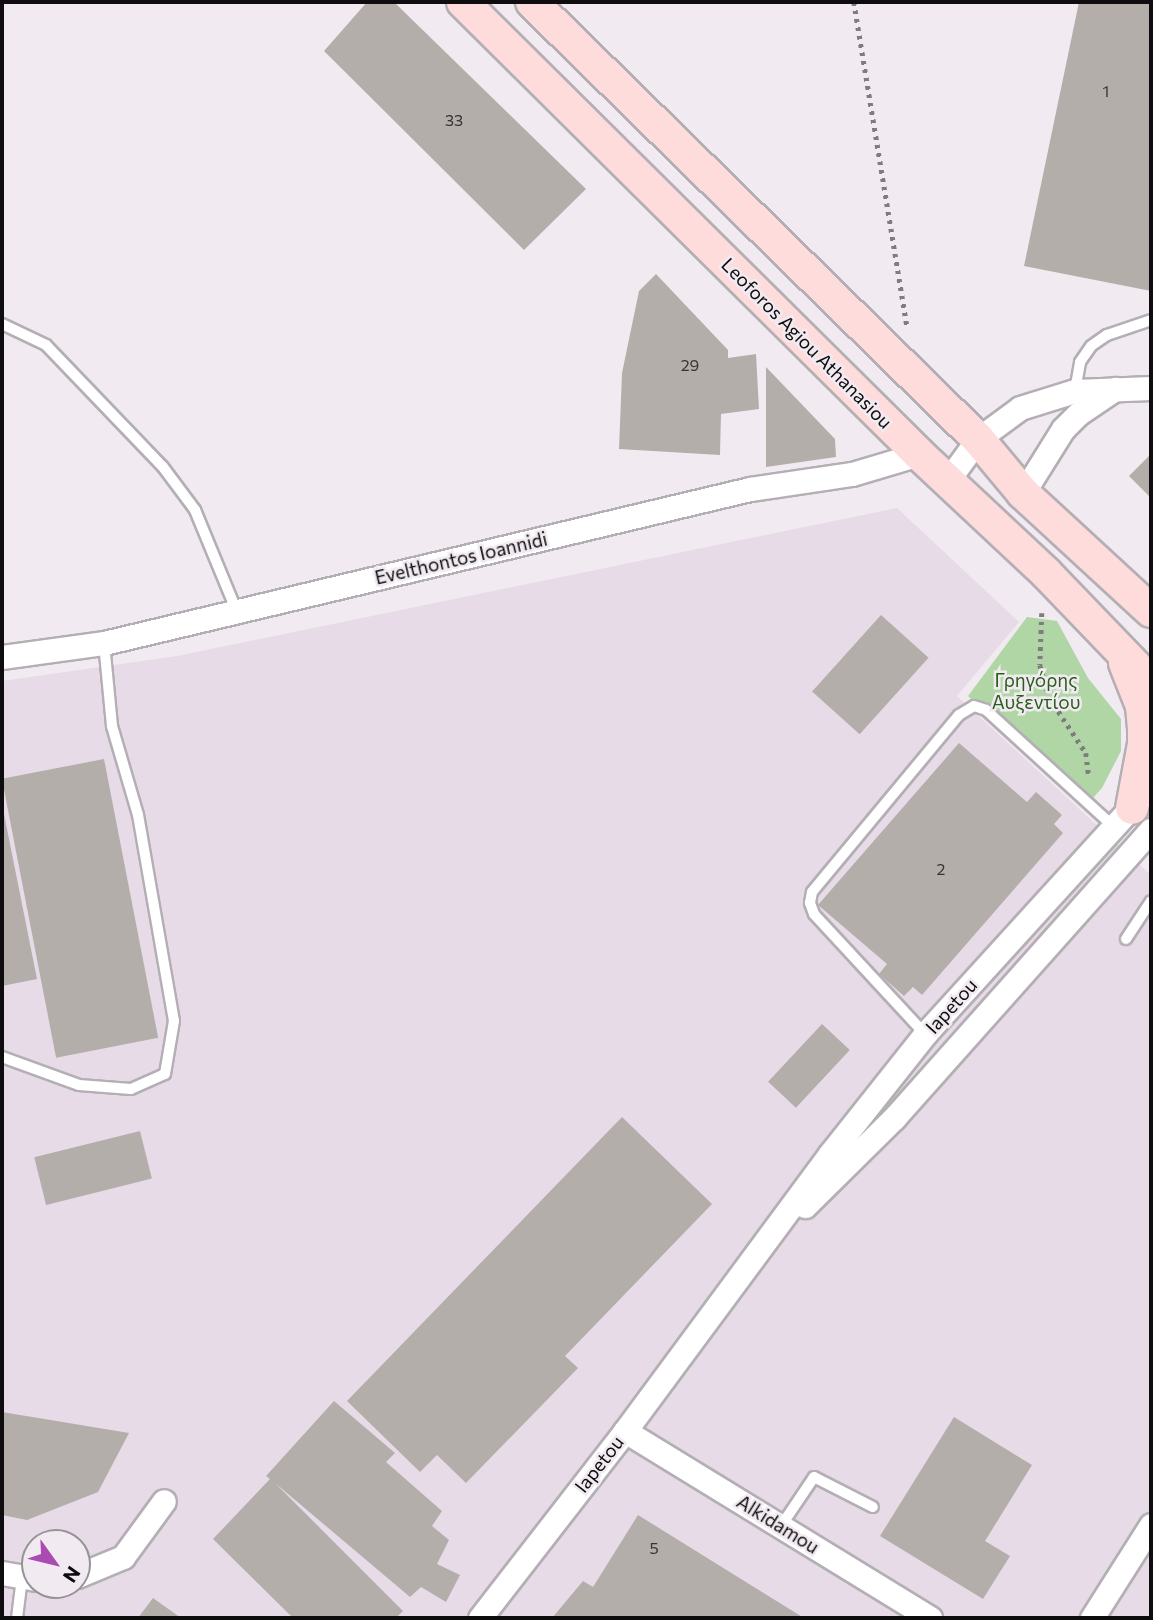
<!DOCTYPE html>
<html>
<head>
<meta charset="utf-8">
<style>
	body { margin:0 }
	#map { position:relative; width:1153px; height:1620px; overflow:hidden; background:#f1ebf1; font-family:Commissioner,sans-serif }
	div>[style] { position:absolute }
	.built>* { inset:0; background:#e6dbe6 }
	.green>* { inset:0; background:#b0d6a6 }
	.building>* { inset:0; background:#b4aeaa; transform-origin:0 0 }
	.path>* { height:4.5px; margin-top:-2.25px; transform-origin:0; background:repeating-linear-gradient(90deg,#7f7b7f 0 3.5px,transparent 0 8.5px) }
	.roads { filter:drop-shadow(2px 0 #b4afb4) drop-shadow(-2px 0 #b4afb4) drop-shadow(0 2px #b4afb4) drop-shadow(0 -2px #b4afb4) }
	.lane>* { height:10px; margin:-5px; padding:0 5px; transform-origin:5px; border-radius:5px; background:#fff }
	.street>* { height:23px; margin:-11.5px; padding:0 11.5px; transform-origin:11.5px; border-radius:11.5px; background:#fff }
	.secondary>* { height:32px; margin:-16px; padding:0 16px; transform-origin:16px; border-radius:16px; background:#fedcdc }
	span { translate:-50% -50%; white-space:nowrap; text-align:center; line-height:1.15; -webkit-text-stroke:5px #f1ebf1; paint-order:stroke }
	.number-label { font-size:16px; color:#383435 }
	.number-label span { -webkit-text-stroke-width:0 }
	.street-label { font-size:19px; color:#0e0c0e }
	.park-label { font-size:19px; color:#2b5e1b }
	.frame { position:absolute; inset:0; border:4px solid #0e0c0e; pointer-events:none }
	.north { position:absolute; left:21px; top:1529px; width:70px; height:70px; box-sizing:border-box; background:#f1ebf1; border:2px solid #969296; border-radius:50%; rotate:124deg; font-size:19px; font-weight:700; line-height:28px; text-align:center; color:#0e0c0e }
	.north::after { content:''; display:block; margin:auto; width:24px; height:32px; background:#aa4bb3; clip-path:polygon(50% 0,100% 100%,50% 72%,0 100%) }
</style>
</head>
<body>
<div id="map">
	<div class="built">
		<i style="clip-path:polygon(evenodd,897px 508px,1019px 622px,957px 696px,1151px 875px,1151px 1618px,2px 1618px,2px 681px,177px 656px,897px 508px,35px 1543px,77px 1543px,77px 1585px,35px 1585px,35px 1543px)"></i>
	</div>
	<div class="green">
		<i style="clip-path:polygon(1027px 617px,1057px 621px,1088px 678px,1121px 719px,1121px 751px,1102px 788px,1084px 808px,968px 696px)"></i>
	</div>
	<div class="building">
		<i style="clip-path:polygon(367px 2px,394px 2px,586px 189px,524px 250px,324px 51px)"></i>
		<i style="clip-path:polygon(1079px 2px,1151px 2px,1151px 291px,1024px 266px)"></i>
		<i style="clip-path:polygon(656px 274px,728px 350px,728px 358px,756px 354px,759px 409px,721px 414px,720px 455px,619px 449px,622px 373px,639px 291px)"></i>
		<i style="clip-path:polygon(766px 367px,835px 439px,836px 457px,766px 467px)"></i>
		<i style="clip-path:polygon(1151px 454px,1151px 498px,1129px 476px)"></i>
		<i style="left:881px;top:615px;width:64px;height:103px;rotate:42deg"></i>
		<i style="clip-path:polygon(959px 743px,1027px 802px,1036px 792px,1062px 815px,1054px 824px,1063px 833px,922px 995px,913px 987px,904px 996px,879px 974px,887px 964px,818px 905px)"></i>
		<i style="left:104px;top:759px;width:284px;height:104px;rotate:79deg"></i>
		<i style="clip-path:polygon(2px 804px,37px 979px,2px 986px)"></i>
		<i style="left:822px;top:1024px;width:38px;height:79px;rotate:43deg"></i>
		<i style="clip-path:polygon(622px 1117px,712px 1204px,565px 1356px,578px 1368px,466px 1483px,437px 1455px,420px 1472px,347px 1401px)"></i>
		<i style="left:140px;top:1131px;width:49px;height:109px;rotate:76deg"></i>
		<i style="clip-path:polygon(334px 1401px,395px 1453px,386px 1462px,442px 1511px,432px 1526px,449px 1540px,437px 1564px,460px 1575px,446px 1602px,421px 1587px,410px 1597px,275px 1483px,403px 1611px,396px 1618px,293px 1618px,213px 1539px,270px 1479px,266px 1476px)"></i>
		<i style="clip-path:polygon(2px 1412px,129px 1433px,98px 1492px,27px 1520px,2px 1515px)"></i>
		<i style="clip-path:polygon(954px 1417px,1032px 1465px,985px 1541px,1010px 1556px,983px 1599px,880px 1536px)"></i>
		<i style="clip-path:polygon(638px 1515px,804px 1618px,552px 1618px,583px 1581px,593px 1587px)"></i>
		<i style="clip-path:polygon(153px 1598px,181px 1618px,138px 1618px)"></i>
	</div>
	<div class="path">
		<i style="left:854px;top:2px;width:328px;rotate:80.7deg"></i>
		<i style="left:1042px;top:613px;width:52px;rotate:92.2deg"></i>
		<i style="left:1040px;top:665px;width:33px;rotate:74deg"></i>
		<i style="left:1049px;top:697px;width:67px;rotate:56.5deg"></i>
		<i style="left:1086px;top:753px;width:24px;rotate:83deg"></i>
	</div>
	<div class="roads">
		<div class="lane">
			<i style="left:2px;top:324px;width:49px;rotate:25.5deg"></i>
			<i style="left:46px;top:345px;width:169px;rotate:46.2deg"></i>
			<i style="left:163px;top:467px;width:54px;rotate:53.3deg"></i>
			<i style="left:195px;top:510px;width:110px;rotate:67.6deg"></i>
			<i style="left:1075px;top:391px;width:29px;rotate:-80deg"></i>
			<i style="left:1080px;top:362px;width:19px;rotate:-55deg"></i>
			<i style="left:1091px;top:346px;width:19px;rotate:-35deg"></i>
			<i style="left:1107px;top:335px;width:46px;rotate:-18.8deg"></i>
			<i style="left:1126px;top:939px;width:45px;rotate:-56.7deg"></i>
			<i style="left:925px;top:1034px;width:163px;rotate:-132.8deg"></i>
			<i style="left:814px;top:914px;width:12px;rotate:-110deg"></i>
			<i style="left:810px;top:903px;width:11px;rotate:-80deg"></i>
			<i style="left:812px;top:892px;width:230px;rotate:-50.3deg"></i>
			<i style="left:959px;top:715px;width:17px;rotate:-31deg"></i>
			<i style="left:974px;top:706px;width:13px;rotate:18deg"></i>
			<i style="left:986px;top:710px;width:173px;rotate:42.4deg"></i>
			<i style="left:2px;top:1057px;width:82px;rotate:20deg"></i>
			<i style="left:79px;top:1085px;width:52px;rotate:4.4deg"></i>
			<i style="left:131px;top:1089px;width:37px;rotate:-24deg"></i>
			<i style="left:165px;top:1074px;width:54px;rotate:-80.4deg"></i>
			<i style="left:174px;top:1021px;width:209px;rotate:-99.9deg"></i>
			<i style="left:138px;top:815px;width:93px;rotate:-106.3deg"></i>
			<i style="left:112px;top:726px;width:83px;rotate:-95.5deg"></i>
			<i style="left:781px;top:1526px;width:59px;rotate:-56deg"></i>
			<i style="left:814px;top:1477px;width:66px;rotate:27deg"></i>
			<i style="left:17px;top:1618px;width:40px;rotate:-82.9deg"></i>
		</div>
		<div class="street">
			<i style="left:948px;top:480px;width:51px;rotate:-53.8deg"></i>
			<i style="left:978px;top:439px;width:52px;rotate:-36.4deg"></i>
			<i style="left:1020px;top:408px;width:58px;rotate:-17.2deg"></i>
			<i style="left:1075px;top:391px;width:76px;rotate:-2.3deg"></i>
			<i style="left:1023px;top:493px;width:75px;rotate:-58deg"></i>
			<i style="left:1063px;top:429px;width:21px;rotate:-45deg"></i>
			<i style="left:1078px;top:414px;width:45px;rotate:-34deg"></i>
			<i style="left:2px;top:657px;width:103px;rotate:-7.8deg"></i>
			<i style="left:104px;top:643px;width:664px;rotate:-13.41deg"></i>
			<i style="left:750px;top:489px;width:103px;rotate:-8.4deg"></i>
			<i style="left:852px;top:474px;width:70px;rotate:-16.6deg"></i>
			<i style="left:805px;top:1206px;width:125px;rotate:-44.7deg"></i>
			<i style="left:894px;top:1118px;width:386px;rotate:-48.3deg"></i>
			<i style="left:625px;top:1431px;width:358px;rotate:31.5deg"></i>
			<i style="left:2px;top:1573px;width:34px;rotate:10deg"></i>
			<i style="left:77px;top:1576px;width:50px;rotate:-22.4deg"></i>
			<i style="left:123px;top:1557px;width:69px;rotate:-53.8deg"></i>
			<i style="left:480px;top:1618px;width:237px;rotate:-52.2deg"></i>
			<i style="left:625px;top:1431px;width:345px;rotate:-53.5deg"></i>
			<i style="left:830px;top:1154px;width:153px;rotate:-51.6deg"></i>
			<i style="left:925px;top:1034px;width:319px;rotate:-47.7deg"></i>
			<i style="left:1092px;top:1618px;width:110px;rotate:-57.6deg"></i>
		</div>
		<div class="secondary">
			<i style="left:463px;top:2px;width:642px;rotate:44.75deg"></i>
			<i style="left:919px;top:454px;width:174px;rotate:43.1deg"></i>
			<i style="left:1046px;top:573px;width:151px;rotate:46.1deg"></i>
			<i style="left:532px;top:2px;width:624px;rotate:44.42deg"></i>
			<i style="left:978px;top:439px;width:70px;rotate:50.2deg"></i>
			<i style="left:1023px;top:493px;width:174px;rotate:42.7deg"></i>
			<i style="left:1125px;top:663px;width:46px;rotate:68.4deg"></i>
			<i style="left:1142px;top:706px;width:21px;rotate:85deg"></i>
			<i style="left:1144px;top:727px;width:17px;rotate:90deg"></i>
			<i style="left:1144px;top:744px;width:65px;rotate:100.6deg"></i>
		</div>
	</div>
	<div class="number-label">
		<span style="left:1106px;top:91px">1</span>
		<span style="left:454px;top:120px">33</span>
		<span style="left:690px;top:365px">29</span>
		<span style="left:941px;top:869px">2</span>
		<span style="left:654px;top:1548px">5</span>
	</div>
	<div class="street-label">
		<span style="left:807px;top:343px;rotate:45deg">Leoforos Agiou Athanasiou</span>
		<span style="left:461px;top:558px;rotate:-13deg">Evelthontos Ioannidi</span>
		<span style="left:951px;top:1006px;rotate:-48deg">Iapetou</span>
		<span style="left:599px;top:1464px;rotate:-52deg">Iapetou</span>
		<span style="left:778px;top:1524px;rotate:32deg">Alkidamou</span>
	</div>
	<div class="park-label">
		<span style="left:1036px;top:691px">Γρηγόρης<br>Αυξεντίου</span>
	</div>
	<div class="frame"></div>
	<div class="north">N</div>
</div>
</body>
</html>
